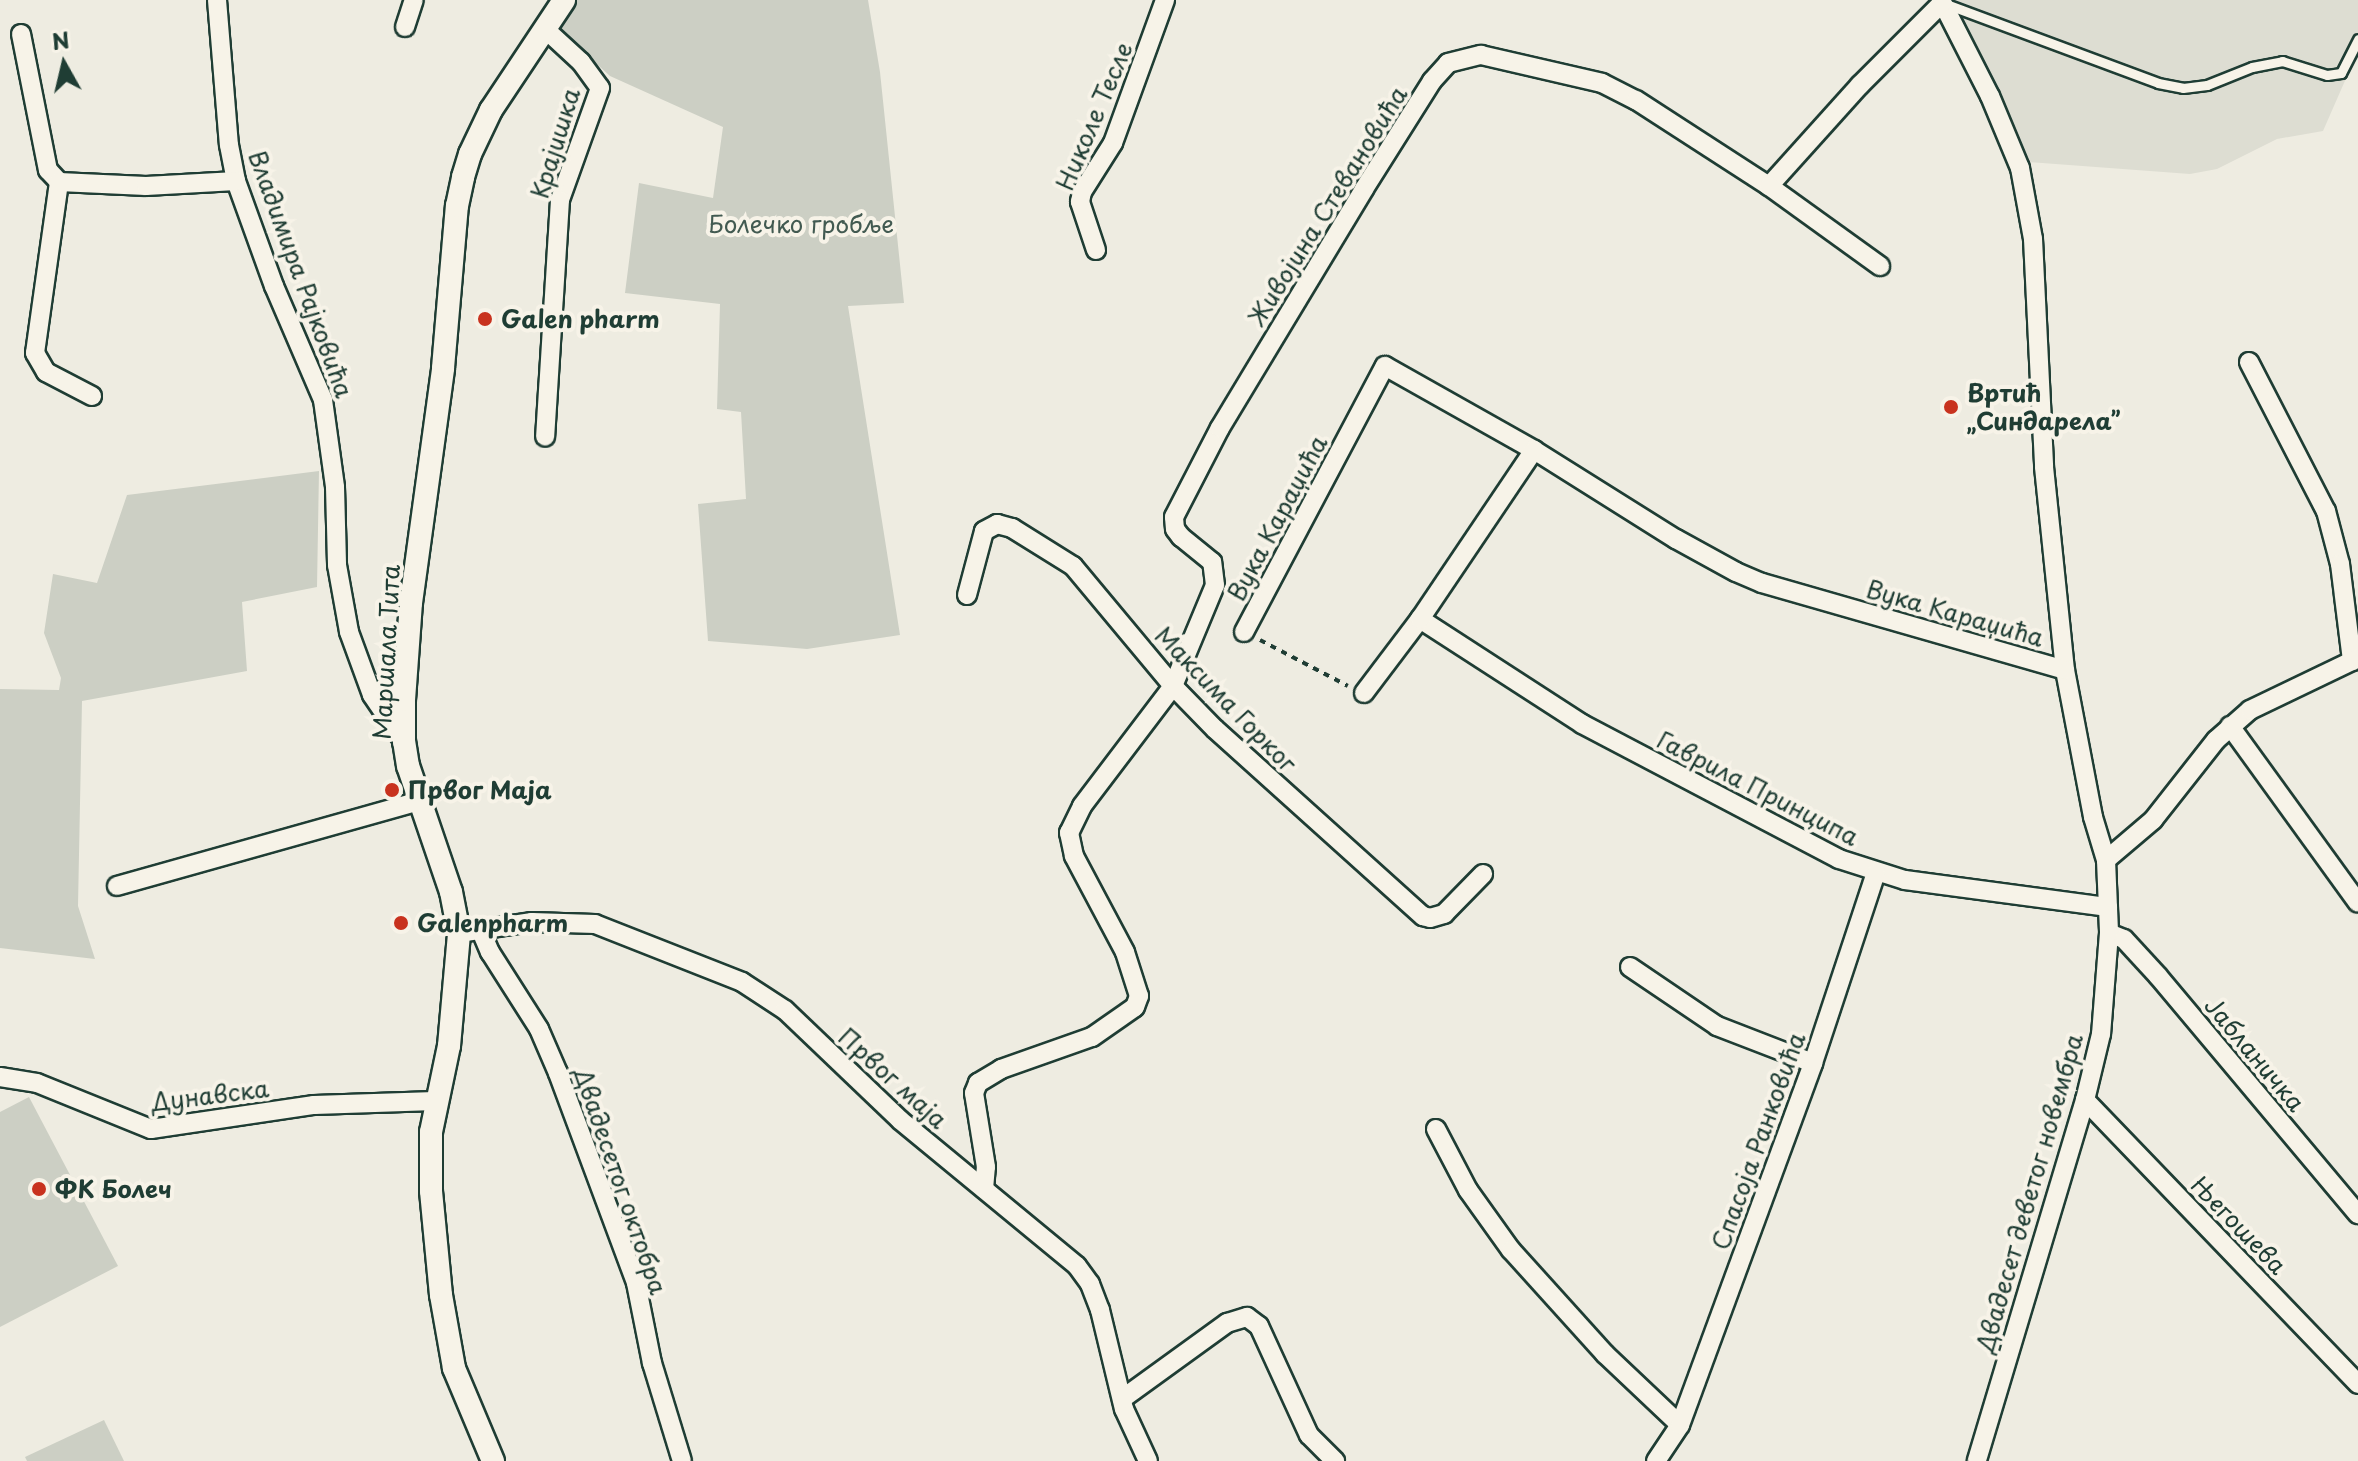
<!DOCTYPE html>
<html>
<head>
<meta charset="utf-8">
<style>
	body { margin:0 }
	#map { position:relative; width:2358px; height:1461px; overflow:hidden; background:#eeece1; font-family:"Playpen Sans",sans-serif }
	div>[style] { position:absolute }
	.built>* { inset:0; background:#ddddd2 }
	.green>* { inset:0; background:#cccfc4 }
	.path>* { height:4px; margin-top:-2px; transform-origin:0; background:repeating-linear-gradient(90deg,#1f3d34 0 6px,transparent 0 12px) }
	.roads { filter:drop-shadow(2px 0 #1f3d34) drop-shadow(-2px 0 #1f3d34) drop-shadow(0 2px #1f3d34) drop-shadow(0 -2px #1f3d34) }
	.service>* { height:9px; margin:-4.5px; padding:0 4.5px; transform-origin:4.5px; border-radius:4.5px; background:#f7f3e8 }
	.minor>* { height:18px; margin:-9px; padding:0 9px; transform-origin:9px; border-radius:9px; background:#f7f3e8 }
	.tertiary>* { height:22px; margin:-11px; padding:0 11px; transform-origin:11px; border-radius:11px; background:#f7f3e8 }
	.dots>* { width:22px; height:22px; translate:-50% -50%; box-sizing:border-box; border:4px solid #f7f3e8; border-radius:50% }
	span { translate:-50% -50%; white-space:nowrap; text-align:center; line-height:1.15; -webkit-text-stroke:8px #f7f3e8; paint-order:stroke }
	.street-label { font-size:24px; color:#1f3d34 }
	.park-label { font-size:24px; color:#425a51 }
	.poi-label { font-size:24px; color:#1f3d34; font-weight:700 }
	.left { translate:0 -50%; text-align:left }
	.north { position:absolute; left:24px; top:24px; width:80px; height:80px; -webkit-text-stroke:6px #f7f3e8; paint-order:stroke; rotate:352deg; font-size:22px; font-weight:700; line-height:32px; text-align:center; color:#1f3d34 }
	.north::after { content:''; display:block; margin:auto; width:28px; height:36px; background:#1f3d34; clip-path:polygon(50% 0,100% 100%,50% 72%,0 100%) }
</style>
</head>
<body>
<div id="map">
	<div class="built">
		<i style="clip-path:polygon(1952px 0,2358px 0,2358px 51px,2323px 131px,2277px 139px,2217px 169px,2190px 174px,2028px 162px)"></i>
	</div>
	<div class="green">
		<i style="clip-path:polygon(564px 0,868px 0,880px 72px,904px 303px,848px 306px,900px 635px,807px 649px,708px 641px,698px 504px,746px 499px,741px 412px,717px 409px,720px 304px,625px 293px,639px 183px,713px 198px,723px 127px,610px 76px,549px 21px)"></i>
		<i style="clip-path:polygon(319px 471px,317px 587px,242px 602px,247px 671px,82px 701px,78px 906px,95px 959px,0 948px,0 689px,59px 690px,61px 678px,44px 633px,53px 574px,97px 583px,127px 495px)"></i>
		<i style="clip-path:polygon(29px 1097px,118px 1266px,0 1327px,0 1112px)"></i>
		<i style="clip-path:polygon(104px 1420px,124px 1461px,27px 1461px,25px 1457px)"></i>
	</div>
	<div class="path">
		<i style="left:1260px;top:640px;width:99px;rotate:27.6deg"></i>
	</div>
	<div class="roads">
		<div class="service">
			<i style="left:1946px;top:4px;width:226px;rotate:20.4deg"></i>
			<i style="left:2158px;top:83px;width:25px;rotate:11deg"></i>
			<i style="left:2183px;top:88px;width:24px;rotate:-7deg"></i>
			<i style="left:2207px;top:85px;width:48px;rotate:-21.8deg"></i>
			<i style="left:2252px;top:67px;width:31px;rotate:-11deg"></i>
			<i style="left:2282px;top:61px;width:47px;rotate:17.3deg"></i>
			<i style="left:2327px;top:75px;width:14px;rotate:-8deg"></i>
			<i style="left:2341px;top:73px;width:38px;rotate:-63deg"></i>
		</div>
		<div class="minor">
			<i style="left:217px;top:0;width:145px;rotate:85.3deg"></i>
			<i style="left:229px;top:145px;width:37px;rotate:79deg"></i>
			<i style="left:236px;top:181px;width:112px;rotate:70.1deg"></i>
			<i style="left:274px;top:286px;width:124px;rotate:66.7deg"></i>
			<i style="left:323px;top:400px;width:88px;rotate:82.1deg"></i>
			<i style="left:335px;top:487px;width:78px;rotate:88.5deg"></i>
			<i style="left:337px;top:565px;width:68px;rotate:79.8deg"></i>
			<i style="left:349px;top:632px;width:67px;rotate:69.9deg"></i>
			<i style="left:372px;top:695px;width:57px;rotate:55.8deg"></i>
			<i style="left:1941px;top:0;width:108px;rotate:63deg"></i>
			<i style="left:1990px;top:96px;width:78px;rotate:67.4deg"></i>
			<i style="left:2020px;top:168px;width:72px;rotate:79.6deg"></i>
			<i style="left:2033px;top:239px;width:228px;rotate:87.2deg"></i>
			<i style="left:2044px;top:467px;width:204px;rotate:84.1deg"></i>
			<i style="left:2065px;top:670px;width:150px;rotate:79.2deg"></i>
			<i style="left:2093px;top:817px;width:45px;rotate:73.2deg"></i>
			<i style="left:2106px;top:860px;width:73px;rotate:87.6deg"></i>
			<i style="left:2109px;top:933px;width:101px;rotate:94.5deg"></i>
			<i style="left:2101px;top:1034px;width:68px;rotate:103.6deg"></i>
			<i style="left:2085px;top:1100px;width:377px;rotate:106.7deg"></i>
			<i style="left:405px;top:27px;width:28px;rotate:-72deg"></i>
			<i style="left:544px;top:28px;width:50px;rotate:42.6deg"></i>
			<i style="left:581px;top:62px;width:32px;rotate:54deg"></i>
			<i style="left:600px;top:88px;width:119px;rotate:109.7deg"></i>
			<i style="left:560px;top:200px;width:237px;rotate:93.6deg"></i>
			<i style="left:21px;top:34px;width:139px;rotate:78.8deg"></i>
			<i style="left:48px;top:170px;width:16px;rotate:47deg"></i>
			<i style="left:1769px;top:186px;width:136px;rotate:-48deg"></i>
			<i style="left:1860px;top:85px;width:116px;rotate:-45deg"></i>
			<i style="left:1096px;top:250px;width:51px;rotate:-108.4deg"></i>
			<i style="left:1080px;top:202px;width:10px;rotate:-79deg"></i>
			<i style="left:1082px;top:192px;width:58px;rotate:-57.7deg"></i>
			<i style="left:1113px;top:143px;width:152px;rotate:-70deg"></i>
			<i style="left:2249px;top:362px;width:168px;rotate:62.7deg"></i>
			<i style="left:2326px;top:511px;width:55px;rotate:75.2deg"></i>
			<i style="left:2340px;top:564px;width:98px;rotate:82.9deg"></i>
			<i style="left:92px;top:396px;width:52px;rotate:-152.4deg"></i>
			<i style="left:46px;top:372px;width:22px;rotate:-120deg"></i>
			<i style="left:35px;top:353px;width:173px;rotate:-82deg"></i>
			<i style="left:59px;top:182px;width:87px;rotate:2.6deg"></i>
			<i style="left:146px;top:186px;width:90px;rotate:-3.2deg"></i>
			<i style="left:967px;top:595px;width:66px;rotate:-75.1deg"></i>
			<i style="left:984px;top:531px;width:15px;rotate:-28deg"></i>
			<i style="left:997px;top:524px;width:16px;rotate:15deg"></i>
			<i style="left:1012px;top:528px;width:72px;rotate:31.9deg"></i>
			<i style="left:1073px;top:566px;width:156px;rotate:50.2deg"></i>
			<i style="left:1173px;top:686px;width:60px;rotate:45.7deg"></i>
			<i style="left:1215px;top:729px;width:280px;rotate:42deg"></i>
			<i style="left:1423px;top:916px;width:7px;rotate:16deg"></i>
			<i style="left:1430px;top:918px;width:15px;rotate:-16deg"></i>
			<i style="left:1444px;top:914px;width:56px;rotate:-45.7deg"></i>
			<i style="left:1420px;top:619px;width:193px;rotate:32.9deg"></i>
			<i style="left:1582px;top:724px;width:290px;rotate:27.7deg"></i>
			<i style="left:1839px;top:859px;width:69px;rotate:17.7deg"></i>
			<i style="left:1905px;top:880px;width:205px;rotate:7.6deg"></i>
			<i style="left:1244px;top:632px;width:301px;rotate:-62.1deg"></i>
			<i style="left:1385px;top:366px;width:171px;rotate:29.4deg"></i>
			<i style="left:1534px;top:450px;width:168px;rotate:32.1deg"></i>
			<i style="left:1676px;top:539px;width:68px;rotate:28.8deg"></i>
			<i style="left:1736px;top:572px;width:28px;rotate:23deg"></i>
			<i style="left:1762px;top:583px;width:315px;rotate:16deg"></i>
			<i style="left:1364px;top:693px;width:93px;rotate:-52.9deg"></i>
			<i style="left:1420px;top:619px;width:204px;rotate:-56deg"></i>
			<i style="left:2230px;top:726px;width:218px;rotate:54.1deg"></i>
			<i style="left:2106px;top:860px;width:62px;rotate:-40.4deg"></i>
			<i style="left:2153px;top:820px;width:102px;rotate:-51.8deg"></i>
			<i style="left:2216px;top:740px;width:45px;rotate:-41.4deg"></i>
			<i style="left:2250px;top:710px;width:120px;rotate:-25.7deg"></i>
			<i style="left:117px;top:886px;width:314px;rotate:-15.7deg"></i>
			<i style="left:481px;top:931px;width:23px;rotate:67deg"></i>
			<i style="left:490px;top:952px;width:91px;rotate:57.5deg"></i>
			<i style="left:539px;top:1029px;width:48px;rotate:66.6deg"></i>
			<i style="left:558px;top:1073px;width:224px;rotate:69.6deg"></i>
			<i style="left:636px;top:1283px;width:82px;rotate:78.7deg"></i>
			<i style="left:652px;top:1363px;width:102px;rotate:73deg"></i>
			<i style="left:459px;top:933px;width:74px;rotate:-8.6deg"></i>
			<i style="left:532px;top:922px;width:63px;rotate:1.8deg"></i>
			<i style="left:595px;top:924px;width:158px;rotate:21.5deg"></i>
			<i style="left:742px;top:982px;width:51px;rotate:33.1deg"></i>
			<i style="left:785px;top:1010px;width:159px;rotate:43.7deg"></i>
			<i style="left:900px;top:1120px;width:229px;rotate:39.5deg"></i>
			<i style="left:1077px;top:1266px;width:22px;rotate:54deg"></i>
			<i style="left:1090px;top:1284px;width:28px;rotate:69deg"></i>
			<i style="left:1100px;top:1310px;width:102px;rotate:76.4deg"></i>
			<i style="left:1124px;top:1409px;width:57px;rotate:65.2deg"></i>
			<i style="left:2109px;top:933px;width:16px;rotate:22deg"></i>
			<i style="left:2124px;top:939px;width:50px;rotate:47.4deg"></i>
			<i style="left:2158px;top:976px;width:311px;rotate:50deg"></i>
			<i style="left:1630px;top:967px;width:105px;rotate:34.1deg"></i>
			<i style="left:1717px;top:1026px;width:103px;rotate:21.1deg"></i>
			<i style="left:0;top:1077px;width:37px;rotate:9deg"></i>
			<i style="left:37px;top:1083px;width:123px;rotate:22deg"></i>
			<i style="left:151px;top:1129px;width:165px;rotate:-8.4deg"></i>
			<i style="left:314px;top:1105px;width:121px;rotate:-1.9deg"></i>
			<i style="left:2085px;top:1100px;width:394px;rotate:46.1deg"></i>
			<i style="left:1436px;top:1129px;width:69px;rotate:62.3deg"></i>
			<i style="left:1468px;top:1190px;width:74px;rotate:54.4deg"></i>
			<i style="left:1511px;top:1250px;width:140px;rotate:47.9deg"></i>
			<i style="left:1605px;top:1354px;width:103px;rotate:43.4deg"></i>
			<i style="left:984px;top:1189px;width:22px;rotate:-85deg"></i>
			<i style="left:986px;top:1167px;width:75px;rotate:-99.2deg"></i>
			<i style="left:974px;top:1093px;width:11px;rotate:-68deg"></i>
			<i style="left:978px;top:1083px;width:27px;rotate:-31deg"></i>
			<i style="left:1001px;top:1069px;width:96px;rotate:-19.4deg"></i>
			<i style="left:1092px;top:1037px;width:52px;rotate:-34.9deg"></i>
			<i style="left:1135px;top:1007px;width:12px;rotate:-70deg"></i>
			<i style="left:1139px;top:996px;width:46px;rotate:-107.7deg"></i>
			<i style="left:1125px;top:952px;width:109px;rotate:-118deg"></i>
			<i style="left:1074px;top:856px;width:24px;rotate:-102deg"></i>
			<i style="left:1069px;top:833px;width:30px;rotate:-64deg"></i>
			<i style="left:1082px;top:806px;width:151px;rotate:-52.8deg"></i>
			<i style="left:1173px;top:686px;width:109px;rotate:-67.4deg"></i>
			<i style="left:1215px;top:585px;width:23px;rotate:-97deg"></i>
			<i style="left:1212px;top:562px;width:40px;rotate:-141deg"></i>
			<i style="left:1181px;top:537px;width:10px;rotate:-127deg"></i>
			<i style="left:1175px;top:529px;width:12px;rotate:-95deg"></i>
			<i style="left:1174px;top:517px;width:100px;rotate:-62.7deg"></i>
			<i style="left:1220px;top:428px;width:279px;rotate:-58.9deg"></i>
			<i style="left:1364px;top:189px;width:128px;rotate:-57.8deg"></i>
			<i style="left:1432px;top:81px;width:24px;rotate:-48deg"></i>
			<i style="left:1448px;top:63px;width:34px;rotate:-14deg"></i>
			<i style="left:1481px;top:55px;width:124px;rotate:13deg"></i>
			<i style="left:1602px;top:83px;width:38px;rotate:27deg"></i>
			<i style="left:1636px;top:100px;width:158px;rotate:32.9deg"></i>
			<i style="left:1769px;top:186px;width:137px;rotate:35.8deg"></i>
			<i style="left:1122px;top:1399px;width:130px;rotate:-35.9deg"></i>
			<i style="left:1227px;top:1323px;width:21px;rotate:-17deg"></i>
			<i style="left:1247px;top:1317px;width:15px;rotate:37deg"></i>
			<i style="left:1259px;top:1326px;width:120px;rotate:65.4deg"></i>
			<i style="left:1309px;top:1435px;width:37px;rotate:45deg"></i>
			<i style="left:1656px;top:1461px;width:43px;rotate:-56.3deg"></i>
			<i style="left:1680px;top:1425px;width:386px;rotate:-69.8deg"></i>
			<i style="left:1813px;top:1063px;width:200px;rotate:-71.7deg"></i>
		</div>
		<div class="tertiary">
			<i style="left:493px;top:1461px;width:101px;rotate:-112.8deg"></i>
			<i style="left:454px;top:1368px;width:74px;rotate:-100.1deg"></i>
			<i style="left:441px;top:1295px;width:104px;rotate:-95.5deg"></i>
			<i style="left:431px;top:1191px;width:59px;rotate:-90deg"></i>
			<i style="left:431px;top:1132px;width:88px;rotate:-78.2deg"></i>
			<i style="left:449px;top:1046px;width:113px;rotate:-84.9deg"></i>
			<i style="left:459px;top:933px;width:42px;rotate:-101deg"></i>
			<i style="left:451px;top:892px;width:133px;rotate:-108.8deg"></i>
			<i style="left:408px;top:766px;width:24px;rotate:-99deg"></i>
			<i style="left:404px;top:742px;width:42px;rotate:-90deg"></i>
			<i style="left:404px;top:700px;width:97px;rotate:-85.9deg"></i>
			<i style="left:411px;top:603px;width:237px;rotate:-82.2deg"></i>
			<i style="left:443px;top:368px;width:163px;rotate:-85.1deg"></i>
			<i style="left:457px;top:206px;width:30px;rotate:-78deg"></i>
			<i style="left:463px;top:177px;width:24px;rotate:-73deg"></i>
			<i style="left:470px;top:154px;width:49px;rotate:-64.5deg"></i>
			<i style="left:491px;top:110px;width:132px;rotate:-56.4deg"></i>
		</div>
	</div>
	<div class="dots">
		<i style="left:485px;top:319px;background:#c8321e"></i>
		<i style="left:1951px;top:407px;background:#c8321e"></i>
		<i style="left:392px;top:790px;background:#c8321e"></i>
		<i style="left:401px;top:923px;background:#c8321e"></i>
		<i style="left:39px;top:1189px;background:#c8321e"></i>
	</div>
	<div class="street-label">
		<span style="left:1094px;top:116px;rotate:-67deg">Николе Тесле</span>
		<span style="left:555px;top:143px;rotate:-73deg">Крајишка</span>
		<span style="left:1327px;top:206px;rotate:-58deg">Живојина Стевановића</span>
		<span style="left:301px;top:274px;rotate:70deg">Владимира Рајковића</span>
		<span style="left:1277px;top:518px;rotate:-62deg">Вука Караџића</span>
		<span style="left:1955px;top:613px;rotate:16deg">Вука Караџића</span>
		<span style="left:386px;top:652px;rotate:-87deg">Маршала Тита</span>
		<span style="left:1226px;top:699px;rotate:46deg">Максима Горког</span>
		<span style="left:1758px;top:788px;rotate:27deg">Гаврила Принципа</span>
		<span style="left:2255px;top:1054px;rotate:50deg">Јабланичка</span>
		<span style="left:893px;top:1078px;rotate:42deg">Првог маја</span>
		<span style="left:210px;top:1095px;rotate:-7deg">Дунавска</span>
		<span style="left:1758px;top:1141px;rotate:-70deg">Спасоја Ранковића</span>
		<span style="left:621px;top:1181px;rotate:71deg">Двадесетог октобра</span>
		<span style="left:2029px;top:1193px;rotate:-74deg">Двадесет деветог новембра</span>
		<span style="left:2239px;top:1225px;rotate:46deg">Његошева</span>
	</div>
	<div class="park-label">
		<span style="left:801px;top:224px">Болечко гробље</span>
	</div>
	<div class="poi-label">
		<span class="left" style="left:501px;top:319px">Galen pharm</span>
		<span class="left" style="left:1967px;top:407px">Вртић<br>„Синдарела”</span>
		<span class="left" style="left:408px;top:790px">Првог Маја</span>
		<span class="left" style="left:417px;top:923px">Galenpharm</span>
		<span class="left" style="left:55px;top:1189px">ФК Болеч</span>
	</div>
	<div class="north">N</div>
</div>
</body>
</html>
